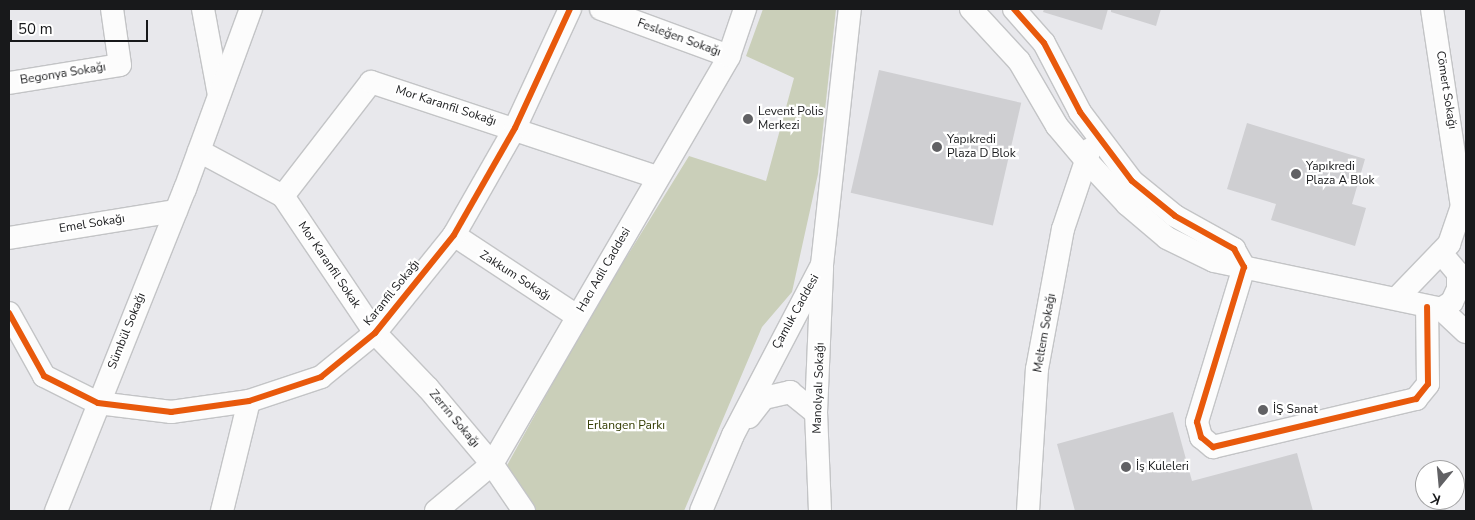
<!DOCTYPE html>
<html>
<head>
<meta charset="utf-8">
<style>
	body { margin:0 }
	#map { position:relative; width:1475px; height:520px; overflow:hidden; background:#e8e8ec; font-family:"Nunito Sans",sans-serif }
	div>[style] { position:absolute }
	.green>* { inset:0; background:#cacfb9 }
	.building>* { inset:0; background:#cfcfd2; transform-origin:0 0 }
	.roads { filter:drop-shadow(1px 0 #c3c4c6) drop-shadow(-1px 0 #c3c4c6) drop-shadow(0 1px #c3c4c6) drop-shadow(0 -1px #c3c4c6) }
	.minor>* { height:22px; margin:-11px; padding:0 11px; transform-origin:11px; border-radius:11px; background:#fcfcfc }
	.cycleway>* { height:6px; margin:-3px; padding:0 3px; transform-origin:3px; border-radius:3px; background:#e8590c }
	.dots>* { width:14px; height:14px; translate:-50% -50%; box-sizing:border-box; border:2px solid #fff; border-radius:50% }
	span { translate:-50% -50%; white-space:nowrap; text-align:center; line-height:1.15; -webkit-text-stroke:4.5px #fff; paint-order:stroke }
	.street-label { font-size:12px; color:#18191b }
	.poi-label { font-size:12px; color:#18191b }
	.left { translate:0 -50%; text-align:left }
	.park-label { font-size:12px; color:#323b00 }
	.frame { position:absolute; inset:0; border:10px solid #18191b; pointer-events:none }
	.north { position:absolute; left:1415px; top:460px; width:50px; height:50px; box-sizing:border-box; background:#fff; border:1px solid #a3a3a4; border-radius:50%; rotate:197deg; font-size:14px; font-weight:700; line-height:20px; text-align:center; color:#18191b }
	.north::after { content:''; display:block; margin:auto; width:18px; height:22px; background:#616164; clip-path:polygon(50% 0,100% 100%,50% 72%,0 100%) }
	.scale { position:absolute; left:10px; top:20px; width:138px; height:22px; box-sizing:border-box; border:2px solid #18191b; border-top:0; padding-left:6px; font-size:15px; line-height:18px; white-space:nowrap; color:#18191b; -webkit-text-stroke:4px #fff; paint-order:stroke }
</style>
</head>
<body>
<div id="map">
	<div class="green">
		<i style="clip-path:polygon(763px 9px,836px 9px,818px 174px,792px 292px,762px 327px,684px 511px,535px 511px,505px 469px,590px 316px,689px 156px,766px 181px,794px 78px,746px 56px)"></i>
	</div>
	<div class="building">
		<i style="clip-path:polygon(1044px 9px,1108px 9px,1102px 30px,1043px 12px)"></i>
		<i style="clip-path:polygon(1111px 9px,1161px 9px,1156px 26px,1111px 12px)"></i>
		<i style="left:879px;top:70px;width:146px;height:126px;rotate:13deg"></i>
		<i style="clip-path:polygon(1247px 123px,1365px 159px,1352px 204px,1366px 208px,1355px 246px,1271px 220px,1276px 204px,1227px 189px)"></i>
		<i style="clip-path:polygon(1173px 412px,1192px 481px,1297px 453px,1313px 511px,1075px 511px,1057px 444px)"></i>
	</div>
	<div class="roads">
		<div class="minor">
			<i style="left:203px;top:9px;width:87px;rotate:79.5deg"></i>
			<i style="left:601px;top:9px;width:136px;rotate:20.2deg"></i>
			<i style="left:971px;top:9px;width:71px;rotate:47.3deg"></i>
			<i style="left:1019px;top:61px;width:75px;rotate:59.7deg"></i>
			<i style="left:1057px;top:126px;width:43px;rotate:49.7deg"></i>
			<i style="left:1085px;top:159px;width:62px;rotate:47deg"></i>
			<i style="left:1127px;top:204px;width:52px;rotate:40.4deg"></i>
			<i style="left:1167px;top:238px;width:52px;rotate:26.1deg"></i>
			<i style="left:1214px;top:261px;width:232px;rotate:11.9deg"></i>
			<i style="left:1441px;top:309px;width:34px;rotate:43deg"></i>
			<i style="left:1014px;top:9px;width:45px;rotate:48.6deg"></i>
			<i style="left:1044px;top:43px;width:78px;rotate:62.4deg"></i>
			<i style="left:1080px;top:112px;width:86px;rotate:53deg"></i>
			<i style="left:1132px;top:181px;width:55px;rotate:39.1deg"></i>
			<i style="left:1175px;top:216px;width:68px;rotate:29.2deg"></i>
			<i style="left:1234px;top:249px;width:21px;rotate:61deg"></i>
			<i style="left:1244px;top:267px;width:162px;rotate:106.9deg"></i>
			<i style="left:1197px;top:422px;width:16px;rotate:75deg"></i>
			<i style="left:1201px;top:437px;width:16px;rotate:40deg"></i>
			<i style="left:1213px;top:447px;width:209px;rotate:-13.3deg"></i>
			<i style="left:1416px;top:399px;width:19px;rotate:-51deg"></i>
			<i style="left:1428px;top:384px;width:77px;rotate:-90.7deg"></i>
			<i style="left:9px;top:83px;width:112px;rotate:-9.2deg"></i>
			<i style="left:120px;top:65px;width:57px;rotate:-98.1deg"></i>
			<i style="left:199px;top:151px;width:95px;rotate:28.2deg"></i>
			<i style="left:283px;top:196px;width:165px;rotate:56.1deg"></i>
			<i style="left:375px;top:333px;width:76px;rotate:46.1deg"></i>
			<i style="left:428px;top:388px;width:99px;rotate:49.9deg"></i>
			<i style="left:492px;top:464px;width:57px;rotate:55.8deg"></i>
			<i style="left:283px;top:196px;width:144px;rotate:-52.3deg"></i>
			<i style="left:371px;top:82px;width:301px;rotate:18.4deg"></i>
			<i style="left:454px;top:235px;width:147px;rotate:33.4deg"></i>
			<i style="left:9px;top:238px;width:169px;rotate:-9.2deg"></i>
			<i style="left:1441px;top:253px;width:26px;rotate:50deg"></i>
			<i style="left:1458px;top:273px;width:16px;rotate:90deg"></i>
			<i style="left:1458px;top:289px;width:14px;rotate:115deg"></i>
			<i style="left:1452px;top:302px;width:13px;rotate:148deg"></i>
			<i style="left:1398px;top:297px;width:74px;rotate:-46.1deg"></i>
			<i style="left:1449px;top:244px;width:39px;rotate:-71deg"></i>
			<i style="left:1462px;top:207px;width:200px;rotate:-98.6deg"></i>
			<i style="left:9px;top:313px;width:72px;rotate:60.9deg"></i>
			<i style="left:44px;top:376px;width:60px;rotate:26.6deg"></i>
			<i style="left:98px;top:403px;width:74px;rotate:7deg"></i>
			<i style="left:171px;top:412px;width:79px;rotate:-8deg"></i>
			<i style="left:249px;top:401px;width:76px;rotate:-18.4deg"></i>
			<i style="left:321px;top:377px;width:70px;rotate:-39.2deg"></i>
			<i style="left:375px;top:333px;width:126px;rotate:-51.1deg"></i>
			<i style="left:454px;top:235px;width:123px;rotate:-60.3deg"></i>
			<i style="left:515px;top:128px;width:131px;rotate:-65.2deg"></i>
			<i style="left:749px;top:417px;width:24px;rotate:-52deg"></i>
			<i style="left:764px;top:398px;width:27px;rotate:-13deg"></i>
			<i style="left:790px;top:392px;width:33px;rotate:39deg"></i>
			<i style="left:56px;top:511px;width:347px;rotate:-68.2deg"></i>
			<i style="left:185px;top:189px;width:192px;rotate:-69.9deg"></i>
			<i style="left:222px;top:511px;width:113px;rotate:-76.2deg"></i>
			<i style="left:436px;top:511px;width:73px;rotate:-40deg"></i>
			<i style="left:492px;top:464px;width:472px;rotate:-59.8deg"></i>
			<i style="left:729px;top:56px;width:50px;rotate:-71.2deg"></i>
			<i style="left:701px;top:511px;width:82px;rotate:-67.2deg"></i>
			<i style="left:733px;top:435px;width:192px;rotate:-62.4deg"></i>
			<i style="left:822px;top:265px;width:258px;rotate:-83.8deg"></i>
			<i style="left:820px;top:511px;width:98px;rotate:-92.3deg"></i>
			<i style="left:816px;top:413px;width:145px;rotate:-87.6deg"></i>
			<i style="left:1028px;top:511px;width:142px;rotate:-86.4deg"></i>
			<i style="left:1037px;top:369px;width:142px;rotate:-79.5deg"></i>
			<i style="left:1063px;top:229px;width:84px;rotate:-71.4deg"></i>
		</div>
	</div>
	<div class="cycleway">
		<i style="left:1014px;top:9px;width:45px;rotate:48.6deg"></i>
		<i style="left:1044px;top:43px;width:78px;rotate:62.4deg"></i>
		<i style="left:1080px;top:112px;width:86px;rotate:53deg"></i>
		<i style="left:1132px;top:181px;width:55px;rotate:39.1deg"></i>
		<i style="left:1175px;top:216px;width:68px;rotate:29.2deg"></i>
		<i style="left:1234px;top:249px;width:21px;rotate:61deg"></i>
		<i style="left:1244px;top:267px;width:162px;rotate:106.9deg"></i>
		<i style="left:1197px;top:422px;width:16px;rotate:75deg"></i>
		<i style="left:1201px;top:437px;width:16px;rotate:40deg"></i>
		<i style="left:1213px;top:447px;width:209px;rotate:-13.3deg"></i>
		<i style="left:1416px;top:399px;width:19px;rotate:-51deg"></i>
		<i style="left:1428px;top:384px;width:77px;rotate:-90.7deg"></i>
		<i style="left:9px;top:313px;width:72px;rotate:60.9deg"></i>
		<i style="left:44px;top:376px;width:60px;rotate:26.6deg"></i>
		<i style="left:98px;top:403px;width:74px;rotate:7deg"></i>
		<i style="left:171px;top:412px;width:79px;rotate:-8deg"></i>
		<i style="left:249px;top:401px;width:76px;rotate:-18.4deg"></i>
		<i style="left:321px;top:377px;width:70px;rotate:-39.2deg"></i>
		<i style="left:375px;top:333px;width:126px;rotate:-51.1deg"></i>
		<i style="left:454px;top:235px;width:123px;rotate:-60.3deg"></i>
		<i style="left:515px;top:128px;width:131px;rotate:-65.2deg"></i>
	</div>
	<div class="dots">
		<i style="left:748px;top:119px;background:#616164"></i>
		<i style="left:937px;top:147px;background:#616164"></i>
		<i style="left:1296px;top:174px;background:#616164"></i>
		<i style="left:1263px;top:410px;background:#616164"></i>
		<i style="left:1126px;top:467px;background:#616164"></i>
	</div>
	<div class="street-label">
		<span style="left:679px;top:38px;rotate:20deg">Fesleğen Sokağı</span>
		<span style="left:63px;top:74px;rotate:-9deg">Begonya Sokağı</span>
		<span style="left:1446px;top:90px;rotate:81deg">Cömert Sokağı</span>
		<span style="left:446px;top:106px;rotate:18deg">Mor Karanfil Sokağı</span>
		<span style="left:92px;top:224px;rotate:-9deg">Emel Sokağı</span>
		<span style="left:329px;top:265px;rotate:56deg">Mor Karanfil Sokak</span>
		<span style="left:604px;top:270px;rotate:-60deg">Hacı Adil Caddesi</span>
		<span style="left:515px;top:276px;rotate:33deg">Zakkum Sokağı</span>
		<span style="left:392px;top:293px;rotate:-51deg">Karanfil Sokağı</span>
		<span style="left:796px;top:312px;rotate:-61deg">Çamlık Caddesi</span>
		<span style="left:127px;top:331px;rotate:-68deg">Sümbül Sokağı</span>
		<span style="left:1045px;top:333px;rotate:-80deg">Meltem Sokağı</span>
		<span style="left:819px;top:388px;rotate:-88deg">Manolyalı Sokağı</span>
		<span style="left:454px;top:419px;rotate:50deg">Zerrin Sokağı</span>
	</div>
	<div class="poi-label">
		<span class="left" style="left:758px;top:119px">Levent Polis<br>Merkezi</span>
		<span class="left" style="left:947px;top:147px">Yapıkredi<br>Plaza D Blok</span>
		<span class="left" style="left:1306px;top:174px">Yapıkredi<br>Plaza A Blok</span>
		<span class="left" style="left:1273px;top:410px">İŞ Sanat</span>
		<span class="left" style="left:1136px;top:467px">İş Kuleleri</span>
	</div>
	<div class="park-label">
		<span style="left:626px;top:426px">Erlangen Parkı</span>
	</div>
	<div class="frame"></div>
	<div class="north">K</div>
	<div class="scale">50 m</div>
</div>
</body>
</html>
